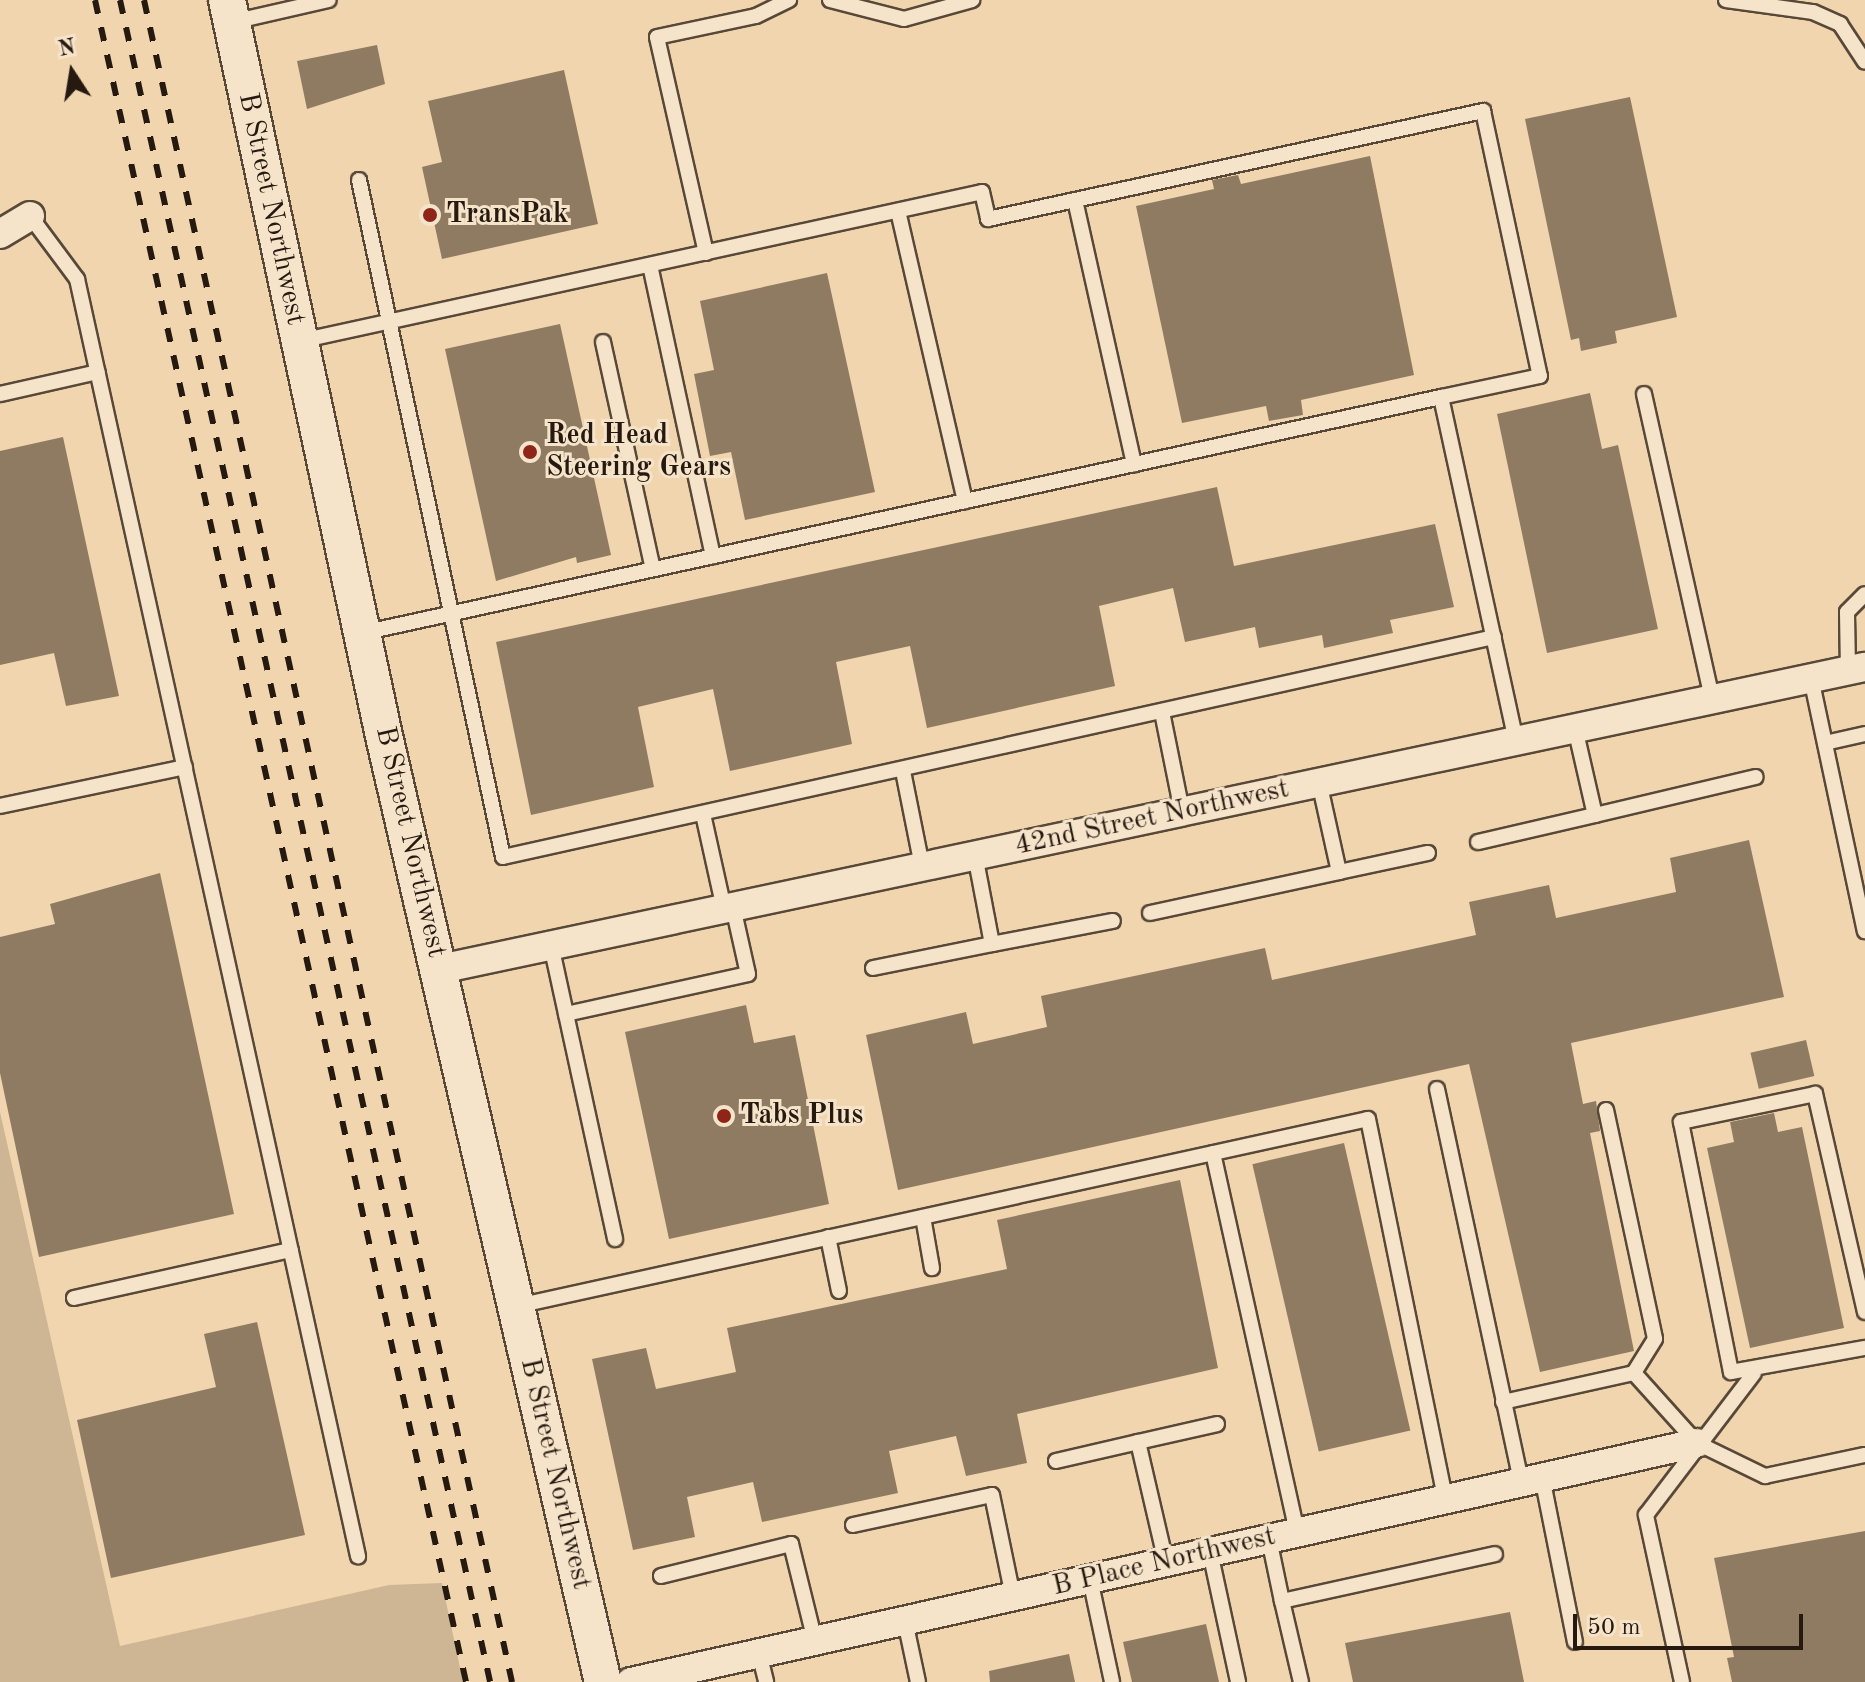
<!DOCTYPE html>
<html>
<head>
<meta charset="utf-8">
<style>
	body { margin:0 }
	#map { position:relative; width:1865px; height:1682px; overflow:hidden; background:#f0d5ae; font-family:"Old Standard TT",serif }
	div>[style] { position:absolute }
	.green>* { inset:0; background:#ceb593 }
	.building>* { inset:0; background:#8f7b62; transform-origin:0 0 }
	.roads { filter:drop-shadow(2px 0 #584838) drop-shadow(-2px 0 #584838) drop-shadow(0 2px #584838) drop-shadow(0 -2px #584838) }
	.service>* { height:14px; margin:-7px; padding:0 7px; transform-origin:7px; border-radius:7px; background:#f5e4ca }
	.minor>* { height:28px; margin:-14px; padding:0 14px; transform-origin:14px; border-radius:14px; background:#f5e4ca }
	.tertiary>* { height:36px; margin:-18px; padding:0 18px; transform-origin:18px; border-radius:18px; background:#f5e4ca }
	.rail>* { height:6px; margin-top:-3px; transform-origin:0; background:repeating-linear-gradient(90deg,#261910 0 14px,transparent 0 28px) }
	.dots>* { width:22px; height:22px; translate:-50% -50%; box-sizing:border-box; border:4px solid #f5e4ca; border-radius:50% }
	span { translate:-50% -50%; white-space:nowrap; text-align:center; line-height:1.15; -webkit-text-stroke:6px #f5e4ca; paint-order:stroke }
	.street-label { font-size:28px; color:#261910 }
	.poi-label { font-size:28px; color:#261910; font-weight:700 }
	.left { translate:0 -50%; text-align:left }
	.north { position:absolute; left:32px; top:32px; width:80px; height:80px; -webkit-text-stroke:6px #f5e4ca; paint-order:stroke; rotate:348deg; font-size:22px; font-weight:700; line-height:32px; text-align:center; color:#261910 }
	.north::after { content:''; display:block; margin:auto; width:28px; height:36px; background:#261910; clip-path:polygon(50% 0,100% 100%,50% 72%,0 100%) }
	.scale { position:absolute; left:1573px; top:1614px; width:230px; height:36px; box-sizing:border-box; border:4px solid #261910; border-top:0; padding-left:10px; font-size:24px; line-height:28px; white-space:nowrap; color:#261910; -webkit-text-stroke:6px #f5e4ca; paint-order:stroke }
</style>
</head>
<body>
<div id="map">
	<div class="green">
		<i style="clip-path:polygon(0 1112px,120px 1646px,389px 1585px,442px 1583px,463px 1682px,0 1682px)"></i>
	</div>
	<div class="building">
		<i style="clip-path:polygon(377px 45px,385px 84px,307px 109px,297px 61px)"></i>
		<i style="clip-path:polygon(564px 70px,598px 224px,442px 259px,422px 167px,442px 162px,428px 101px)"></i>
		<i style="clip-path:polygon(1630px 97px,1677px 317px,1615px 331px,1617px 343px,1581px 351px,1579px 338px,1571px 340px,1525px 119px)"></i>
		<i style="clip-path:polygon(1370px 156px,1414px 375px,1301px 400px,1303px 415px,1269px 421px,1266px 406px,1182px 423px,1136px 206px,1214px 189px,1212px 180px,1238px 175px,1241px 184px)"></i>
		<i style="clip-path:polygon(827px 273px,875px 492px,745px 520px,731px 452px,710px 456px,694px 374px,714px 370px,700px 301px)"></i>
		<i style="clip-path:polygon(560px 324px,611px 555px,577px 563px,576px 557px,496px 581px,445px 349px)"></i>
		<i style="clip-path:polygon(1590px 393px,1602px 449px,1618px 445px,1658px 629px,1547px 653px,1497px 414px)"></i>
		<i style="clip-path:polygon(63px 437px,119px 696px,66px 706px,54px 653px,0 665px,0 451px)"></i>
		<i style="clip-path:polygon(1217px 487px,1234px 566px,1435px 524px,1454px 607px,1390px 620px,1393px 633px,1324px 648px,1322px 635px,1259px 648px,1255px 627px,1185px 642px,1173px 588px,1099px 606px,1115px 686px,927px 728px,910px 646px,836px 662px,852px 744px,730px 771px,713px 689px,638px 707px,654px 787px,531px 815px,496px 642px)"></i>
		<i style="clip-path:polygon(1749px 840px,1784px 997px,1571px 1043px,1583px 1104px,1596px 1101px,1600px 1131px,1590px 1133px,1634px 1351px,1540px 1372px,1469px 1064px,898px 1190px,866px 1035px,966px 1012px,973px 1044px,1047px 1027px,1041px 996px,1265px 948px,1272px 980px,1476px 935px,1469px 902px,1549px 885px,1556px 918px,1676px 892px,1670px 858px)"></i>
		<i style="clip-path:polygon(160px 873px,234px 1214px,39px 1257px,0 1073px,0 937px,55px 924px,50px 904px)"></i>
		<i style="clip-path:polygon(746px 1005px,754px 1043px,795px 1035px,829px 1204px,669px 1239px,625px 1032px)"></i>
		<i style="left:1806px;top:1040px;width:37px;height:57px;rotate:77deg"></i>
		<i style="clip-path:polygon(1774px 1113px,1778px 1132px,1802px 1127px,1844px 1328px,1750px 1348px,1707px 1148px,1734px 1142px,1730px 1122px)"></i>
		<i style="left:1344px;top:1143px;width:295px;height:94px;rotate:77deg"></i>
		<i style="clip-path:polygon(1180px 1180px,1218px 1368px,1017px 1414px,1027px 1463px,966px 1476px,956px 1436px,889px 1451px,898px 1493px,762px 1522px,753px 1482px,687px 1497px,695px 1537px,633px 1550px,592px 1359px,646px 1348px,656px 1389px,736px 1372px,727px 1328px,1007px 1269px,997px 1220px)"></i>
		<i style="clip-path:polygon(257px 1322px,305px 1535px,111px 1578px,77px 1420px,216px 1387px,204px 1334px)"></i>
		<i style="clip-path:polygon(1865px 1531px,1865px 1682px,1732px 1682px,1727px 1658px,1734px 1657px,1714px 1558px)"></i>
		<i style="clip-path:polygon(1510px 1612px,1524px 1682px,1353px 1682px,1345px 1643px)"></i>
		<i style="clip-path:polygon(1206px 1624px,1219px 1682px,1132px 1682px,1123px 1642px)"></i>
		<i style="clip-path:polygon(1069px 1654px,1075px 1682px,990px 1682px,989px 1671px)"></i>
	</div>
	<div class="roads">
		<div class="service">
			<i style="left:830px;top:0;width:76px;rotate:14.4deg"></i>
			<i style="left:904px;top:19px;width:71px;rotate:-15.6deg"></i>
			<i style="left:1726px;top:0;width:88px;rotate:7.9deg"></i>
			<i style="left:1813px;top:12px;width:30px;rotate:24deg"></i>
			<i style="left:1840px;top:24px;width:45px;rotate:56.7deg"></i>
			<i style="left:232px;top:22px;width:99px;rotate:-12.8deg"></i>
			<i style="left:359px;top:180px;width:692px;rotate:77.99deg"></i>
			<i style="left:503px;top:857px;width:1015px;rotate:-12.52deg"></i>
			<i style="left:1075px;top:200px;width:271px;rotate:77.4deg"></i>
			<i style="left:898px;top:211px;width:298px;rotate:77deg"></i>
			<i style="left:30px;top:216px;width:79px;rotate:53.3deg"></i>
			<i style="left:77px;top:279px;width:1308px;rotate:77.59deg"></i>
			<i style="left:706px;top:253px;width:221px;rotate:-102.8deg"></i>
			<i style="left:657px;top:37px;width:101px;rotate:-12deg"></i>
			<i style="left:756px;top:16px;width:37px;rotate:-26deg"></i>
			<i style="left:650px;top:265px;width:298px;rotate:77.8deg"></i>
			<i style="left:300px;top:341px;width:698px;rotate:-12.32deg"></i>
			<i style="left:982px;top:192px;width:28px;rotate:77deg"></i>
			<i style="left:988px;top:219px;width:507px;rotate:-12.31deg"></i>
			<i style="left:1483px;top:111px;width:271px;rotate:77.9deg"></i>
			<i style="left:1540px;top:376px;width:101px;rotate:168deg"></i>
			<i style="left:603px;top:342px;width:232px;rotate:77.6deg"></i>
			<i style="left:0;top:394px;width:100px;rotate:-12.7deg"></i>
			<i style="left:1644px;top:394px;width:312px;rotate:77.4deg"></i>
			<i style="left:362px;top:633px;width:1105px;rotate:-12.34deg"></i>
			<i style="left:1441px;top:397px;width:351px;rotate:77.7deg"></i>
			<i style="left:1848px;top:670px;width:58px;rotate:-91deg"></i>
			<i style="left:1847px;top:612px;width:25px;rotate:-45deg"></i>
			<i style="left:1811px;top:678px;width:259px;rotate:78deg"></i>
			<i style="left:1162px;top:712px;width:101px;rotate:78.6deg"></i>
			<i style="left:1575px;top:728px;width:89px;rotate:77.1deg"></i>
			<i style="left:1595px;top:815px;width:165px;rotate:-13.3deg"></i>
			<i style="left:1825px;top:743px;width:41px;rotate:-12.7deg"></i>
			<i style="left:903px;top:771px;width:97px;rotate:78.7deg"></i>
			<i style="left:0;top:806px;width:189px;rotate:-11.9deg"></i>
			<i style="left:703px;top:814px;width:97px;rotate:77.5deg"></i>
			<i style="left:1478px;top:842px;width:120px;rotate:-13deg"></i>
			<i style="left:1339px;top:872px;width:91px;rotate:-12.1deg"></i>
			<i style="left:1150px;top:913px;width:193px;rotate:-12.2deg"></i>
			<i style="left:1339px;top:872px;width:92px;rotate:-102.5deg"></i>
			<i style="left:992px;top:944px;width:123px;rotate:-10.8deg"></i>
			<i style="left:551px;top:945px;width:301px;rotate:77.7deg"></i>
			<i style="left:873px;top:968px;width:121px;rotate:-11.4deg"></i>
			<i style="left:992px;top:944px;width:91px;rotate:-100.8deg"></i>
			<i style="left:566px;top:1014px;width:186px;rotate:-12.4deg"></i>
			<i style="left:748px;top:974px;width:69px;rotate:-102.6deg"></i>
			<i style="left:1437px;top:1089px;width:402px;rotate:77.9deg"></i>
			<i style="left:1606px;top:1110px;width:234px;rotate:77.9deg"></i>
			<i style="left:1655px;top:1339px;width:40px;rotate:122deg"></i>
			<i style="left:1213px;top:1153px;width:389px;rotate:77.5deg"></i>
			<i style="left:923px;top:1217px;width:52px;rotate:80deg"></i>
			<i style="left:828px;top:1237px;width:55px;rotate:78.5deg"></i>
			<i style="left:74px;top:1298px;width:222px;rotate:-12.5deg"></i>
			<i style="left:517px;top:1306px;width:871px;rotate:-12.39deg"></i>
			<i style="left:1368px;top:1119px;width:388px;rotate:78.5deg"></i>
			<i style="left:1865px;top:1312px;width:224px;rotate:-102.9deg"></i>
			<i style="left:1815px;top:1094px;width:137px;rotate:168.2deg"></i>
			<i style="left:1681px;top:1122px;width:255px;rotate:78.7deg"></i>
			<i style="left:1731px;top:1372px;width:136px;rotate:-10.2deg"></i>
			<i style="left:1503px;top:1402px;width:134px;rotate:-12.5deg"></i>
			<i style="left:1634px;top:1373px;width:94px;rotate:48deg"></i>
			<i style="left:1697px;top:1443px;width:76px;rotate:25.9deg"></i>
			<i style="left:1765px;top:1476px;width:102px;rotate:-11.9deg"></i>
			<i style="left:1138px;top:1442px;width:81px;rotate:-12.8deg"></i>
			<i style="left:1056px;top:1461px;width:84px;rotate:-13deg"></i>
			<i style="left:1138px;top:1442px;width:123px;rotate:76.9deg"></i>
			<i style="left:1542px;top:1477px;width:168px;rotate:78.7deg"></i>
			<i style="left:853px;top:1525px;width:142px;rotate:-12.2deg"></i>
			<i style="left:992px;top:1495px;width:103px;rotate:78.3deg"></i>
			<i style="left:1269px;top:1539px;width:63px;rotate:78.2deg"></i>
			<i style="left:1282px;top:1601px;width:218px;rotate:-12.4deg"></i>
			<i style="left:1210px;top:1552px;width:133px;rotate:77.8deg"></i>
			<i style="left:661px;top:1576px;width:134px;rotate:-13.8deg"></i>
			<i style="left:791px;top:1544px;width:100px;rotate:76.1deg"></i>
			<i style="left:1090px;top:1579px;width:105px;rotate:77.9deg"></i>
			<i style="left:1282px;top:1601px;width:83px;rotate:76.8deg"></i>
			<i style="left:905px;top:1621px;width:62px;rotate:78deg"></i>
			<i style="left:759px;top:1653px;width:30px;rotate:76deg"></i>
			<i style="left:1682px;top:1682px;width:171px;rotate:-102.2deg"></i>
			<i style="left:1646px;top:1515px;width:178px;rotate:-52.7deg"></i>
		</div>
		<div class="minor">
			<i style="left:0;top:234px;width:35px;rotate:-31deg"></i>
			<i style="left:440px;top:969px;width:1457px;rotate:-11.97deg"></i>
			<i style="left:631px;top:1682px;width:1092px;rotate:-12.64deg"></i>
		</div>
		<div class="tertiary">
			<i style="left:227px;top:0;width:753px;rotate:77.96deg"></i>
			<i style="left:384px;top:736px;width:971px;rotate:76.97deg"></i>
		</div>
	</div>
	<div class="rail">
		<i style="left:95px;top:0;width:1722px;rotate:77.56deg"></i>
		<i style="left:120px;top:0;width:1722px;rotate:77.59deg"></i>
		<i style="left:144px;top:0;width:1722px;rotate:77.66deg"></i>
	</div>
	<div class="dots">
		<i style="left:430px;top:215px;background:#8f2418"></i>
		<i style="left:530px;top:452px;background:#8f2418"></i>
		<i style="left:724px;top:1116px;background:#8f2418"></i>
	</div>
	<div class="street-label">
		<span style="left:271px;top:209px;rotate:78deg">B Street Northwest</span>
		<span style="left:1152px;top:818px;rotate:-12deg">42nd Street Northwest</span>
		<span style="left:410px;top:842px;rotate:77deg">B Street Northwest</span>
		<span style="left:555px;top:1474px;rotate:77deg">B Street Northwest</span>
		<span style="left:1164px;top:1562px;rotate:-13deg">B Place Northwest</span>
	</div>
	<div class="poi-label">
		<span class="left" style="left:446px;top:215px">TransPak</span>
		<span class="left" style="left:546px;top:452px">Red Head<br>Steering Gears</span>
		<span class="left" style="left:740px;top:1116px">Tabs Plus</span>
	</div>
	<div class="north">N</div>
	<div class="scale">50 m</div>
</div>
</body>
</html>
